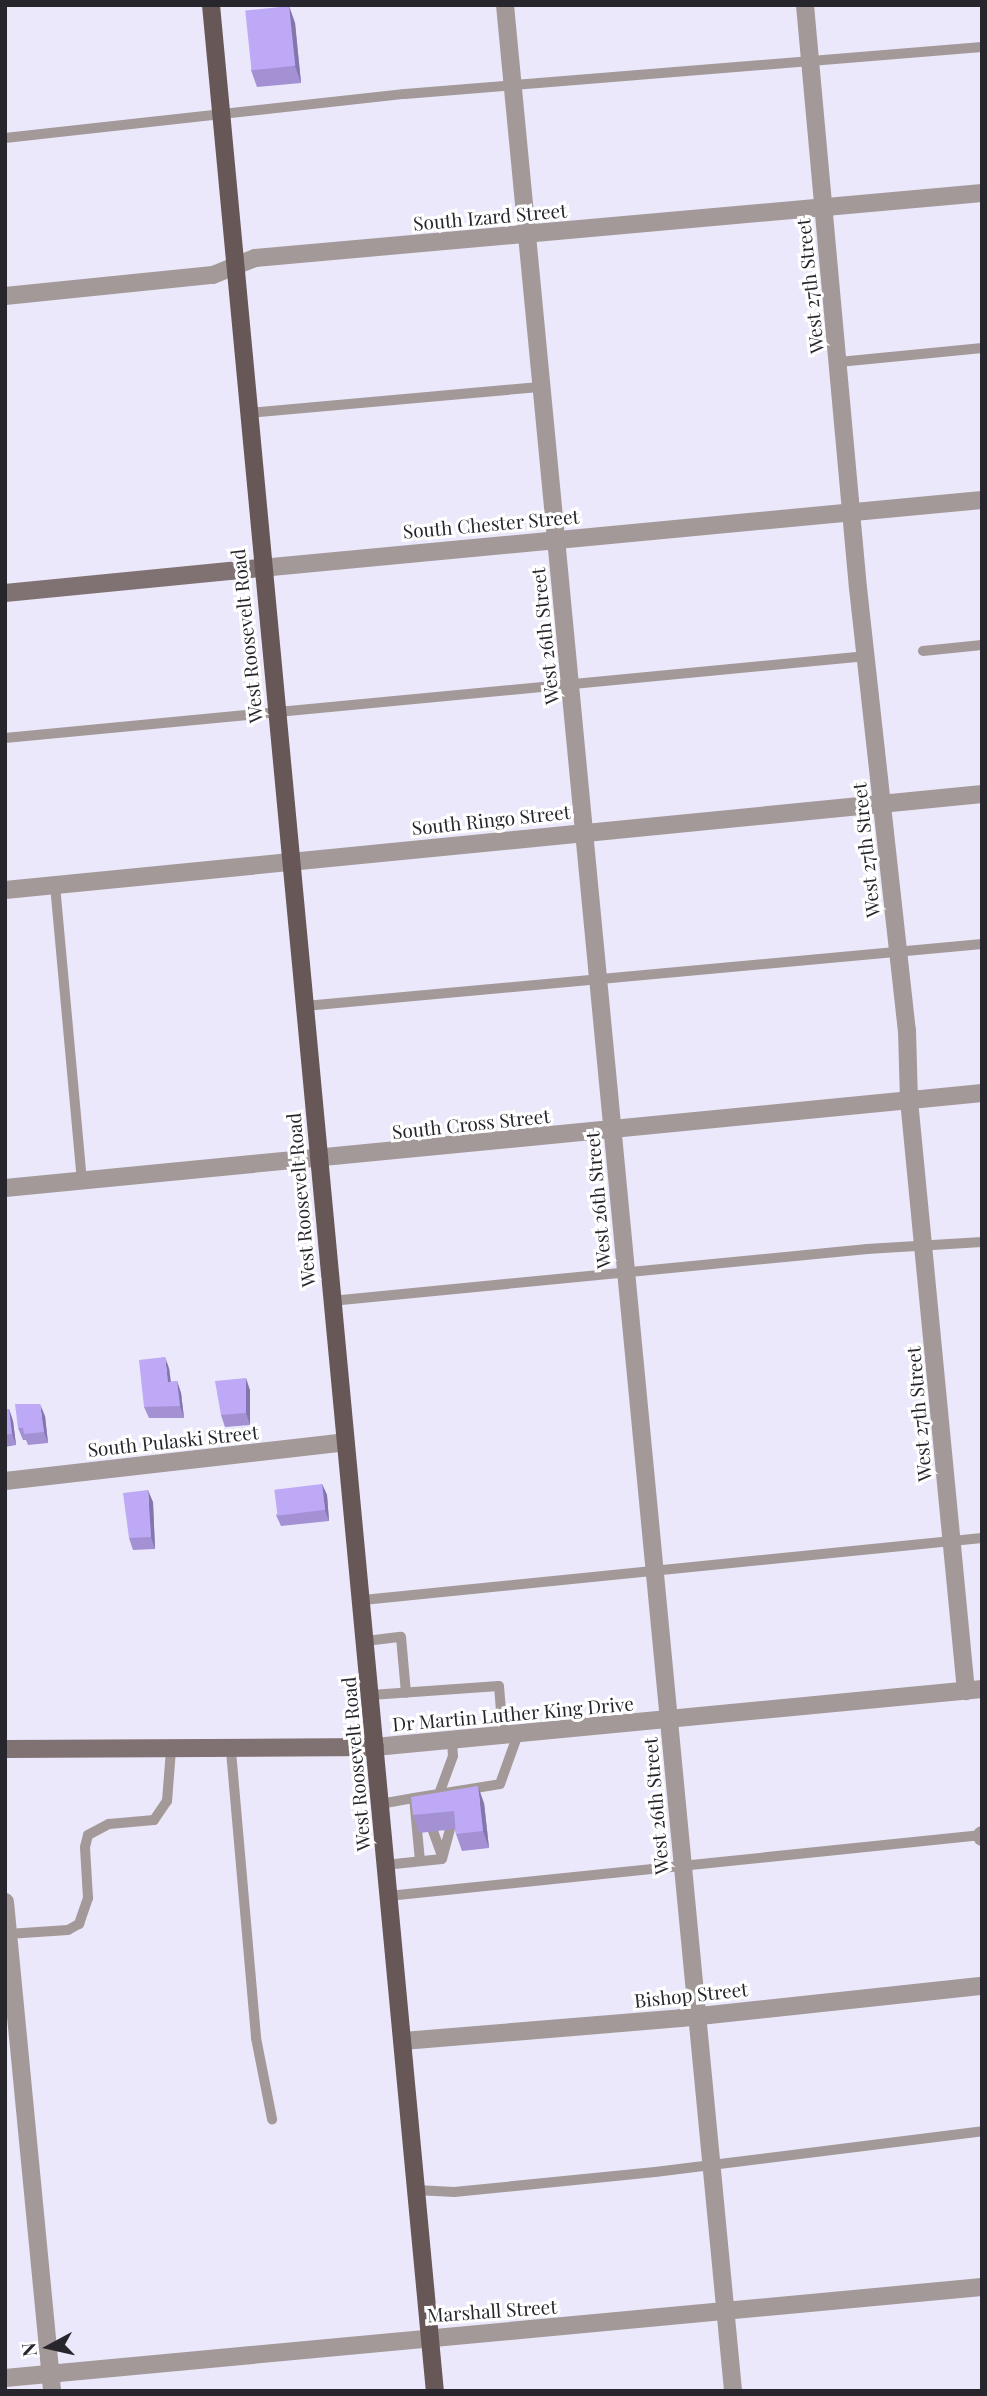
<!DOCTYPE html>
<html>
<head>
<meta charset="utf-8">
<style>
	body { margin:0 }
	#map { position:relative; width:987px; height:2396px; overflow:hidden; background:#ece8fb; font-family:"Playfair Display",serif }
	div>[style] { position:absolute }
	.service>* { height:10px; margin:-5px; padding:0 5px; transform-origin:5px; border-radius:5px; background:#a39999 }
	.minor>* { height:18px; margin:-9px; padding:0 9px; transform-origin:9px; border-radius:9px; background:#a39999 }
	.tertiary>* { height:18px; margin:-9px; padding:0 9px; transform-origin:9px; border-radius:9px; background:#a39999 }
	.secondary>* { height:18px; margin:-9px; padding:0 9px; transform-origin:9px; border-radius:9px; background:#807272 }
	.primary>* { height:18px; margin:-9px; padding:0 9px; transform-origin:9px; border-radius:9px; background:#675757 }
	.wall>* { inset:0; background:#a391d4 }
	.shaded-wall>* { inset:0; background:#8476ac }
	.building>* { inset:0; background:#bda9f6; transform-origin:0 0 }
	span { translate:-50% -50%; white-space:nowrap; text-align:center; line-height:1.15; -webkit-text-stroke:6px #fff; paint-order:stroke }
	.street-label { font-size:19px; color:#27262d }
	.frame { position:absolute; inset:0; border:7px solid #27262d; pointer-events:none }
	.north { position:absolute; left:14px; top:2312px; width:70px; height:70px; -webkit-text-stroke:5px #fff; paint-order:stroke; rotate:262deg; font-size:19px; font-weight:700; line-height:28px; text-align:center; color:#27262d }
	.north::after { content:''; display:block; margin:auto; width:24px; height:32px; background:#27262d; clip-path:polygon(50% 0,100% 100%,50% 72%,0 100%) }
</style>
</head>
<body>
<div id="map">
	<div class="service">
		<i style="left:5px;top:138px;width:402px;rotate:-6.3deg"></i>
		<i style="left:405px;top:94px;width:579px;rotate:-4.66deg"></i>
		<i style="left:839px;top:362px;width:144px;rotate:-5.6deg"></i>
		<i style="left:248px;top:413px;width:295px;rotate:-5.1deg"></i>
		<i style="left:923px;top:651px;width:59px;rotate:-5.8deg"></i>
		<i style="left:5px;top:738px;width:866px;rotate:-5.43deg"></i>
		<i style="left:55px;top:885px;width:296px;rotate:84.8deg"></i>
		<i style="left:305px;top:1006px;width:680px;rotate:-5.23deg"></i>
		<i style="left:331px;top:1301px;width:539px;rotate:-5.54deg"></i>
		<i style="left:867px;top:1249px;width:115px;rotate:-3.5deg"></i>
		<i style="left:363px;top:1600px;width:622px;rotate:-5.72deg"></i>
		<i style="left:366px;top:1641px;width:35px;rotate:-7deg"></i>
		<i style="left:401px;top:1637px;width:56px;rotate:84.9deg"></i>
		<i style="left:371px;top:1695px;width:128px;rotate:-4deg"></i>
		<i style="left:499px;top:1686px;width:50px;rotate:85.4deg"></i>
		<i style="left:231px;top:1751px;width:288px;rotate:85deg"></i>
		<i style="left:256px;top:2038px;width:83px;rotate:78.8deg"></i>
		<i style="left:439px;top:1794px;width:40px;rotate:-69.8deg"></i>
		<i style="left:453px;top:1756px;width:15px;rotate:-94deg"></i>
		<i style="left:380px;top:1804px;width:35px;rotate:-10deg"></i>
		<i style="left:433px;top:1831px;width:23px;rotate:70deg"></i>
		<i style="left:420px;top:1861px;width:63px;rotate:-95.4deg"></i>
		<i style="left:414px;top:1798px;width:87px;rotate:-9.2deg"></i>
		<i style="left:500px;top:1784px;width:53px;rotate:-70.2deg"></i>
		<i style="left:385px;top:1865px;width:57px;rotate:-6deg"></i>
		<i style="left:442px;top:1859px;width:30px;rotate:-75deg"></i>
		<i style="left:388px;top:1896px;width:597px;rotate:-5.86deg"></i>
		<i style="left:8px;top:1934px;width:60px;rotate:-3.8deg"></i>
		<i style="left:68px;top:1930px;width:13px;rotate:-29deg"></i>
		<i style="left:79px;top:1924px;width:28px;rotate:-71deg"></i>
		<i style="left:88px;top:1898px;width:51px;rotate:-93.4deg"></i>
		<i style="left:85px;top:1847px;width:12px;rotate:-76deg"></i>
		<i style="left:88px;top:1835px;width:24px;rotate:-28deg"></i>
		<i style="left:109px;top:1824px;width:45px;rotate:-5.1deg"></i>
		<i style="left:154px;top:1820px;width:23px;rotate:-56deg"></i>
		<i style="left:167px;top:1801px;width:51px;rotate:-85.5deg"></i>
		<i style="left:416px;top:2190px;width:38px;rotate:3deg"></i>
		<i style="left:454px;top:2192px;width:202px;rotate:-5.7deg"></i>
		<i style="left:655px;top:2172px;width:330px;rotate:-7.1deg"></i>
	</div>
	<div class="minor">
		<i style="left:505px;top:5px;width:2397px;rotate:84.54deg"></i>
		<i style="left:805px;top:5px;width:585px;rotate:84.81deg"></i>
		<i style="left:858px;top:588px;width:445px;rotate:83.7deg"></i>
		<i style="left:907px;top:1030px;width:70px;rotate:88.4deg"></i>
		<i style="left:909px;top:1100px;width:594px;rotate:84.49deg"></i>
		<i style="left:5px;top:296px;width:209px;rotate:-5.8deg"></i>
		<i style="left:213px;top:275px;width:45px;rotate:-22deg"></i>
		<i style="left:255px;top:258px;width:730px;rotate:-5.11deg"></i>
		<i style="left:261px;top:568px;width:724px;rotate:-5.39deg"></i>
		<i style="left:5px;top:890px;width:982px;rotate:-5.61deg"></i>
		<i style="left:5px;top:1188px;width:982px;rotate:-5.55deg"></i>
		<i style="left:5px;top:1481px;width:342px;rotate:-6.5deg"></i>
		<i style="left:982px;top:1835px;width:2px;rotate:90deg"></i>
		<i style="left:5px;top:1902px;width:491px;rotate:84.5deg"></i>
		<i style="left:403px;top:2041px;width:279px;rotate:-4.7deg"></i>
		<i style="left:681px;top:2018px;width:303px;rotate:-6.1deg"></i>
		<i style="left:5px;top:2378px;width:981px;rotate:-5.32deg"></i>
	</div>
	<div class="tertiary">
		<i style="left:375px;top:1747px;width:610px;rotate:-5.46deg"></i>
	</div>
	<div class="secondary">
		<i style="left:5px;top:593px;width:257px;rotate:-5.6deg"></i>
		<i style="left:5px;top:1749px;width:370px;rotate:-0.3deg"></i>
	</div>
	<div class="primary">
		<i style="left:211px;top:5px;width:2396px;rotate:84.64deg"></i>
	</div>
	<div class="wall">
		<i style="clip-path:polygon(289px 6px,295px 23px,301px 83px,257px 87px,251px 70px)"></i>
		<i style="clip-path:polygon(169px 1368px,171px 1382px,177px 1381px,181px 1393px,184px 1418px,149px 1418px,144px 1407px)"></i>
		<i style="clip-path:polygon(250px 1390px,250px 1425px,225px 1427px,221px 1415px)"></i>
		<i style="clip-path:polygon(5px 1409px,9px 1409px,13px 1421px,16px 1445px,5px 1447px)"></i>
		<i style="clip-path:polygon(45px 1416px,48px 1443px,28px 1445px,26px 1440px,23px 1440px,18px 1428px)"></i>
		<i style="clip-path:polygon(322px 1484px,327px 1495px,329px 1521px,281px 1526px,276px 1515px)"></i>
		<i style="clip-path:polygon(153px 1502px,155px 1549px,133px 1550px,129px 1538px)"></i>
		<i style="clip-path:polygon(484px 1803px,489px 1848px,462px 1851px,456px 1834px,455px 1829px,419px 1833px,413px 1815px)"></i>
	</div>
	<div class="shaded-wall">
		<i style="clip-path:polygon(289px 6px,295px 23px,301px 83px,295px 66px)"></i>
		<i style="clip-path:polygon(165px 1357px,169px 1368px,172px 1394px,168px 1382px)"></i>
		<i style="clip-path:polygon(246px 1378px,250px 1390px,250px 1425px,246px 1413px)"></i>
		<i style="clip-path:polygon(177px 1381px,181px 1393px,184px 1418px,180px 1406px)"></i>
		<i style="clip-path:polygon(40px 1404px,45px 1416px,48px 1443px,44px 1432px)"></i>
		<i style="clip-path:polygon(9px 1409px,13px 1421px,16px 1445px,12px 1434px)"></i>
		<i style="clip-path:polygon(322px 1484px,327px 1495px,329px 1521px,325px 1510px)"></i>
		<i style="clip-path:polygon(148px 1490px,153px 1502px,155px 1549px,151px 1537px)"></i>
		<i style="clip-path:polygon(478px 1786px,484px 1803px,489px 1848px,483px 1831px)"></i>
	</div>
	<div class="building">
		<i style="left:289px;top:6px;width:60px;height:44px;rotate:84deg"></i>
		<i style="clip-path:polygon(165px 1357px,168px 1382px,177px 1381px,180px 1406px,144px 1407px,139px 1360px)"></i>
		<i style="clip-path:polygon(246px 1378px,246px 1413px,221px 1415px,215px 1381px)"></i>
		<i style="clip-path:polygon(15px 1404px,40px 1404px,44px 1432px,24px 1434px,23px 1428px,18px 1428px)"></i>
		<i style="clip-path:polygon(5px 1409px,9px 1409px,12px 1434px,5px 1434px)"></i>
		<i style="left:322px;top:1484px;width:26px;height:48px;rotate:83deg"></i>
		<i style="clip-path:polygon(148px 1490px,151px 1537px,129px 1538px,123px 1493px)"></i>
		<i style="clip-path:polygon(478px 1786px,483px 1831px,456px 1834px,454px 1811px,413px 1815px,411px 1797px)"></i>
	</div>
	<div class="street-label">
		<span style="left:490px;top:217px;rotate:-5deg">South Izard Street</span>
		<span style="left:810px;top:286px;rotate:-96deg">West 27th Street</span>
		<span style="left:491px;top:524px;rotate:-5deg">South Chester Street</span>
		<span style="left:247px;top:636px;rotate:-96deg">West Roosevelt Road</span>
		<span style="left:545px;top:636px;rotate:-96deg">West 26th Street</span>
		<span style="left:491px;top:820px;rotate:-6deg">South Ringo Street</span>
		<span style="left:866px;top:850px;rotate:-96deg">West 27th Street</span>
		<span style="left:471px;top:1124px;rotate:-6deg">South Cross Street</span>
		<span style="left:301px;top:1200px;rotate:-95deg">West Roosevelt Road</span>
		<span style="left:598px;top:1200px;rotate:-95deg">West 26th Street</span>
		<span style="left:919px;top:1414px;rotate:-95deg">West 27th Street</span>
		<span style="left:173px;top:1441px;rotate:-6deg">South Pulaski Street</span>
		<span style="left:513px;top:1714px;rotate:-5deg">Dr Martin Luther King Drive</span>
		<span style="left:356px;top:1764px;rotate:-95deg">West Roosevelt Road</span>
		<span style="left:656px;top:1806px;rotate:-95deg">West 26th Street</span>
		<span style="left:691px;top:1995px;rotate:-6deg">Bishop Street</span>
		<span style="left:492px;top:2311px;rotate:-4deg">Marshall Street</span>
	</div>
	<div class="frame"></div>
	<div class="north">N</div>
</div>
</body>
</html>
